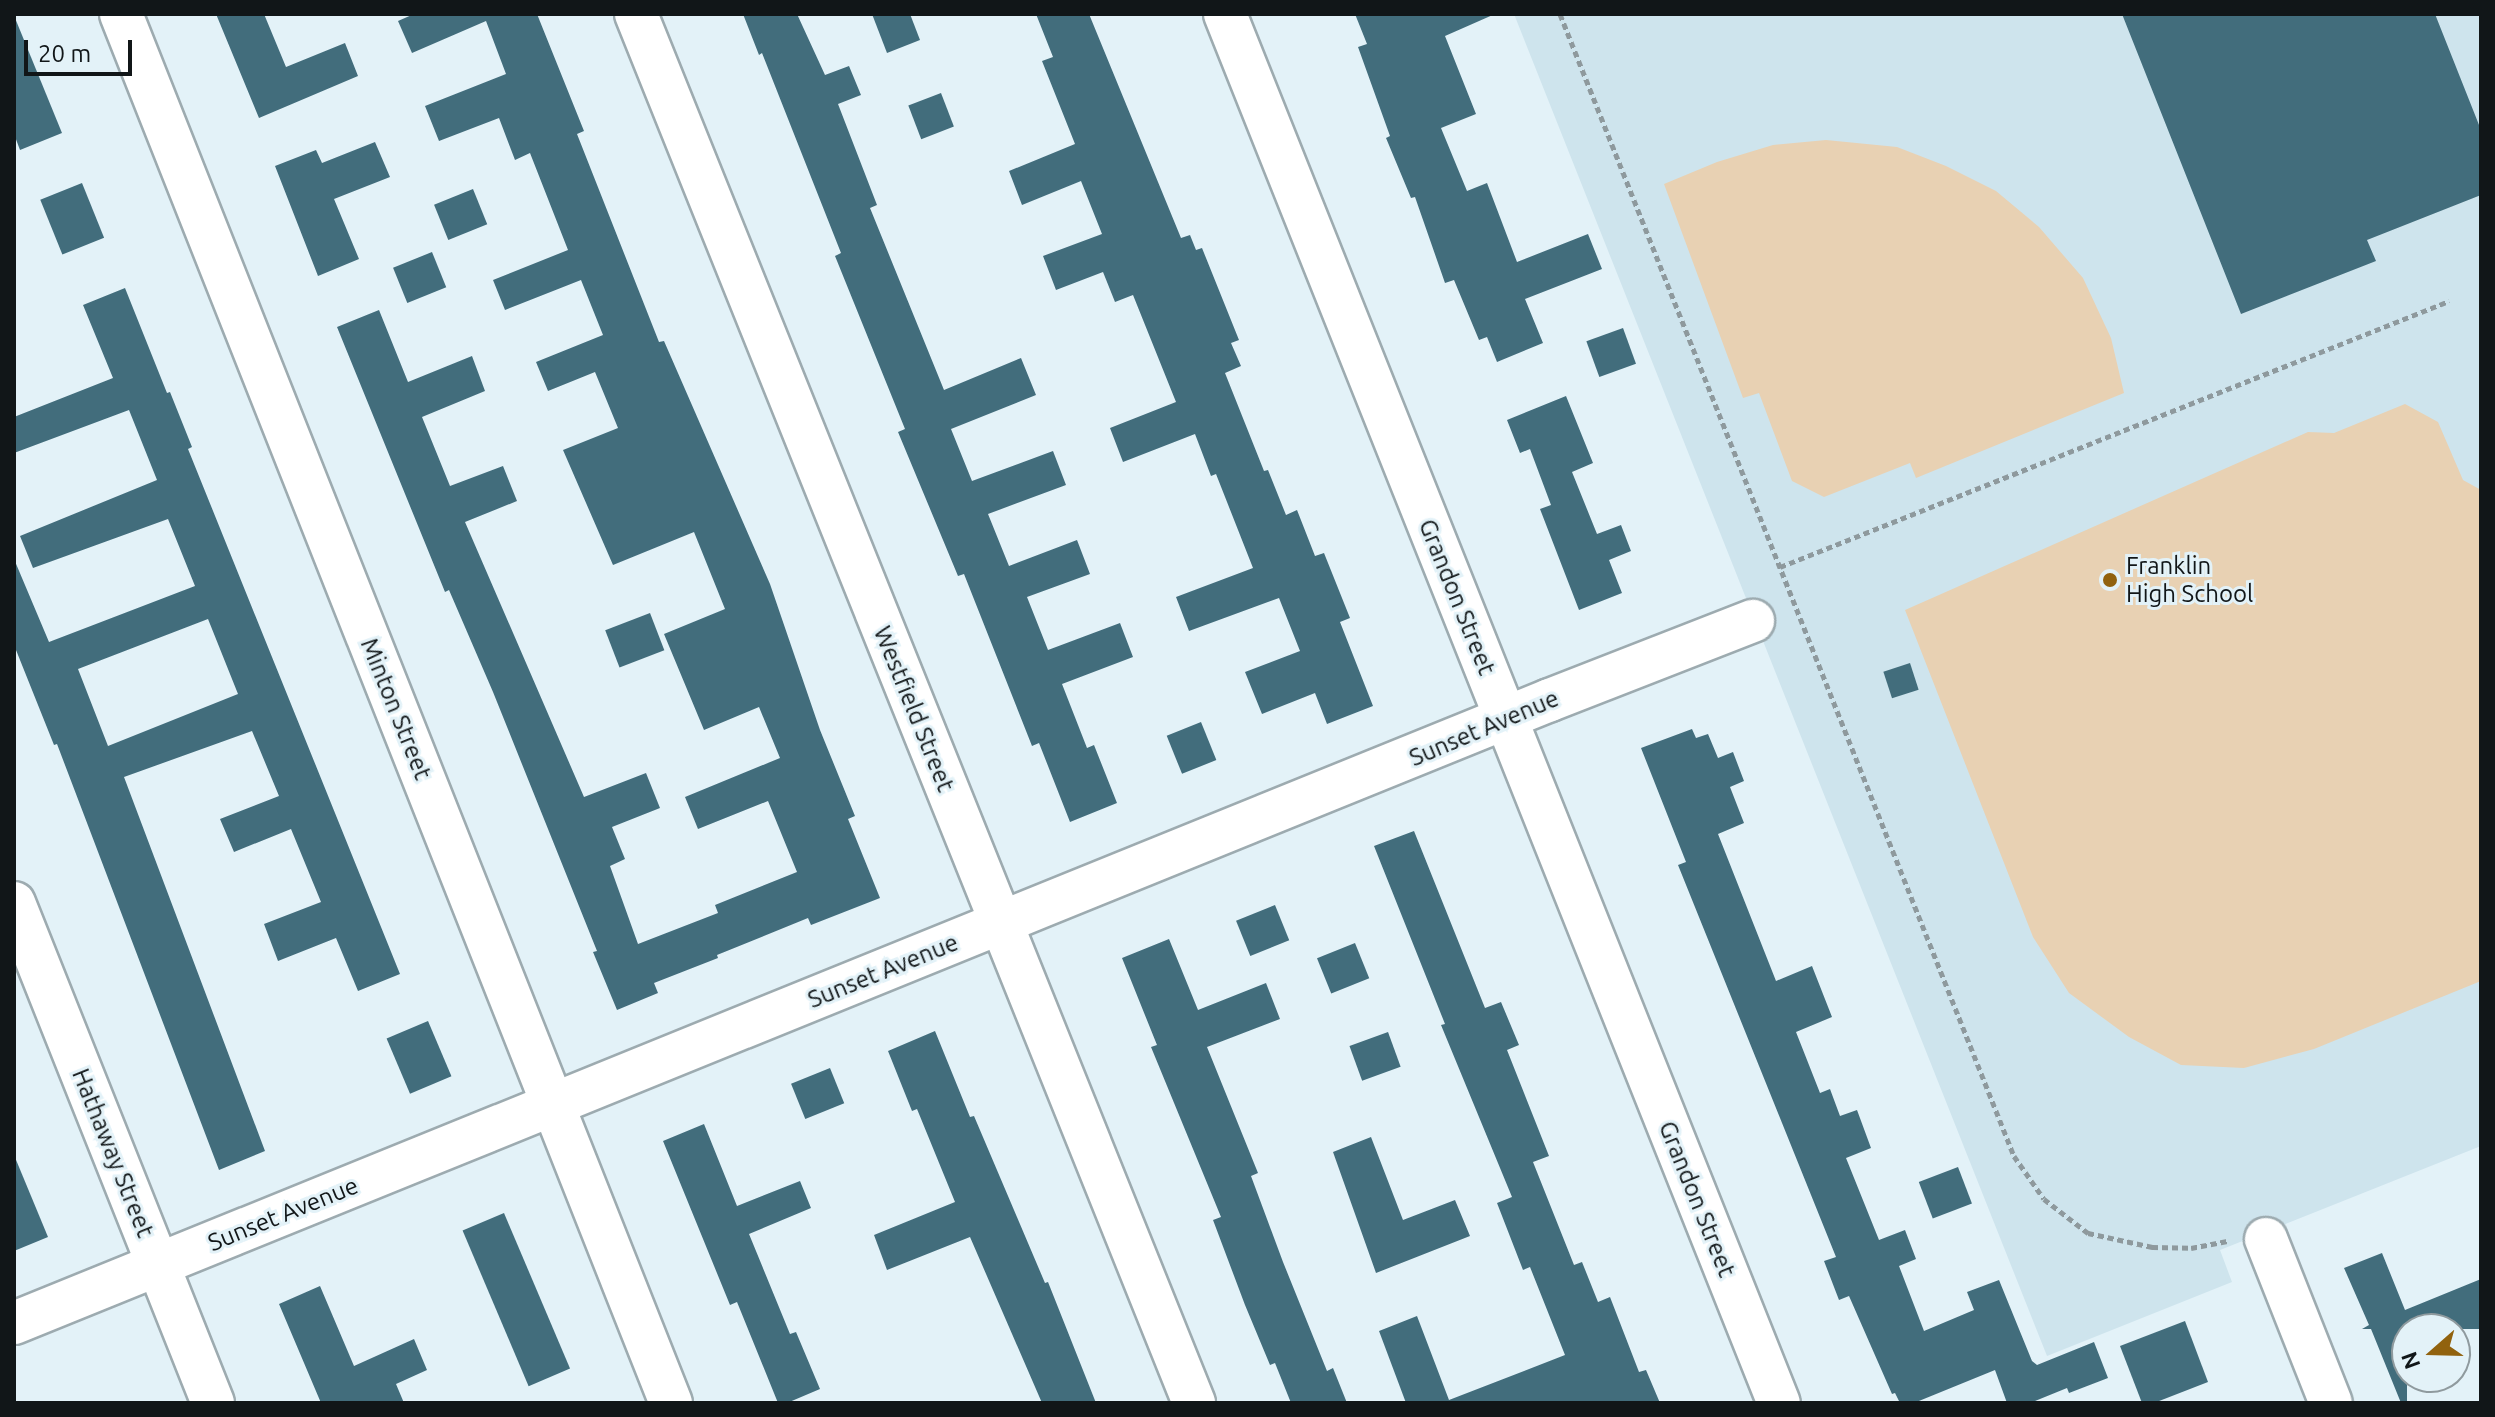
<!DOCTYPE html>
<html>
<head>
<meta charset="utf-8">
<style>
	body { margin:0 }
	#map { position:relative; width:2495px; height:1417px; overflow:hidden; background:#e3f2f8; font-family:Ubuntu,sans-serif }
	div>[style] { position:absolute }
	.built>* { inset:0; background:#cee4ed }
	.green>* { inset:0; background:#e8d1b3 }
	.building>* { inset:0; background:#426d7c; transform-origin:0 0 }
	.path>* { height:5px; margin-top:-2.5px; transform-origin:0; background:repeating-linear-gradient(90deg,#8e999d 0 6px,transparent 0 10px) }
	.roads { filter:drop-shadow(2px 0 #9dabb0) drop-shadow(-2px 0 #9dabb0) drop-shadow(0 2px #9dabb0) drop-shadow(0 -2px #9dabb0) }
	.street>* { height:42px; margin:-21px; padding:0 21px; transform-origin:21px; border-radius:21px; background:#fff }
	.dots>* { width:22px; height:22px; translate:-50% -50%; box-sizing:border-box; border:4px solid #e3f2f8; border-radius:50% }
	span { translate:-50% -50%; white-space:nowrap; text-align:center; line-height:1.15; -webkit-text-stroke:6px #e3f2f8; paint-order:stroke }
	.poi-label { font-size:24px; color:#111618 }
	.left { translate:0 -50%; text-align:left }
	.street-label { font-size:24px; color:#111618 }
	.frame { position:absolute; inset:0; border:16px solid #111618; pointer-events:none }
	.north { position:absolute; left:2391px; top:1313px; width:80px; height:80px; box-sizing:border-box; background:#e3f2f8; border:2px solid #8f9a9e; border-radius:50%; rotate:250deg; font-size:22px; font-weight:700; line-height:32px; text-align:center; color:#111618 }
	.north::after { content:''; display:block; margin:auto; width:28px; height:36px; background:#91620e; clip-path:polygon(50% 0,100% 100%,50% 72%,0 100%) }
	.scale { position:absolute; left:24px; top:40px; width:108px; height:36px; box-sizing:border-box; border:4px solid #111618; border-top:0; padding-left:10px; font-size:24px; line-height:28px; white-space:nowrap; color:#111618; -webkit-text-stroke:6px #e3f2f8; paint-order:stroke }
</style>
</head>
<body>
<div id="map">
	<div class="built">
		<i style="clip-path:polygon(1514px 14px,2481px 14px,2481px 1146px,2220px 1250px,2232px 1282px,2047px 1356px)"></i>
	</div>
	<div class="green">
		<i style="clip-path:polygon(1826px 140px,1897px 147px,1946px 166px,1996px 191px,2039px 227px,2083px 278px,2111px 338px,2124px 393px,1916px 478px,1910px 463px,1824px 497px,1792px 481px,1759px 393px,1743px 398px,1664px 184px,1717px 162px,1773px 145px)"></i>
		<i style="clip-path:polygon(2405px 404px,2438px 422px,2463px 480px,2481px 490px,2481px 981px,2314px 1049px,2244px 1068px,2181px 1065px,2129px 1037px,2069px 993px,2033px 937px,1905px 610px,2308px 432px,2334px 433px)"></i>
	</div>
	<div class="building">
		<i style="clip-path:polygon(216px 14px,264px 14px,286px 67px,345px 43px,358px 76px,259px 118px)"></i>
		<i style="clip-path:polygon(414px 14px,537px 14px,584px 131px,577px 134px,659px 342px,664px 341px,770px 584px,820px 730px,855px 816px,848px 819px,880px 898px,811px 925px,808px 918px,717px 955px,718px 958px,654px 983px,658px 993px,617px 1010px,593px 952px,597px 951px,493px 692px,449px 590px,445px 592px,337px 327px,379px 310px,408px 382px,472px 356px,485px 391px,422px 417px,450px 486px,503px 466px,517px 501px,465px 522px,584px 797px,646px 773px,660px 808px,612px 827px,625px 859px,610px 866px,638px 944px,718px 913px,715px 905px,797px 872px,768px 801px,698px 829px,685px 797px,780px 758px,759px 707px,704px 730px,664px 634px,725px 609px,694px 532px,613px 565px,563px 450px,618px 428px,595px 372px,548px 391px,536px 362px,603px 335px,581px 280px,505px 310px,493px 280px,568px 250px,530px 153px,515px 160px,499px 118px,439px 141px,425px 106px,506px 74px,486px 21px,412px 53px,398px 21px)"></i>
		<i style="clip-path:polygon(743px 14px,797px 14px,825px 75px,849px 66px,861px 95px,838px 104px,877px 205px,870px 208px,944px 390px,1021px 358px,1036px 395px,951px 429px,972px 481px,1053px 451px,1066px 485px,988px 514px,1009px 566px,1077px 540px,1090px 574px,1027px 597px,1048px 650px,1120px 623px,1133px 657px,1062px 684px,1087px 748px,1094px 745px,1117px 803px,1070px 822px,1039px 743px,1032px 746px,964px 574px,958px 576px,898px 432px,905px 429px,835px 256px,841px 253px,762px 53px,759px 55px)"></i>
		<i style="clip-path:polygon(872px 14px,910px 14px,920px 40px,887px 53px)"></i>
		<i style="clip-path:polygon(1036px 14px,1089px 14px,1181px 238px,1190px 235px,1196px 250px,1202px 248px,1239px 340px,1231px 343px,1241px 366px,1225px 373px,1264px 471px,1268px 470px,1286px 515px,1297px 510px,1315px 556px,1324px 553px,1350px 618px,1340px 622px,1373px 706px,1327px 724px,1315px 693px,1262px 714px,1245px 672px,1300px 651px,1279px 598px,1189px 631px,1176px 597px,1253px 568px,1216px 474px,1211px 476px,1195px 434px,1123px 462px,1110px 428px,1176px 402px,1133px 295px,1115px 302px,1103px 272px,1056px 290px,1043px 256px,1102px 234px,1081px 181px,1022px 205px,1009px 171px,1075px 144px,1042px 61px,1053px 57px)"></i>
		<i style="clip-path:polygon(1355px 14px,1495px 14px,1445px 36px,1476px 114px,1441px 128px,1467px 191px,1487px 183px,1517px 262px,1588px 234px,1602px 269px,1525px 299px,1543px 343px,1497px 362px,1487px 337px,1479px 340px,1454px 280px,1445px 283px,1415px 197px,1411px 198px,1386px 138px,1390px 136px,1358px 47px,1367px 44px)"></i>
		<i style="clip-path:polygon(2122px 14px,2435px 14px,2481px 130px,2481px 195px,2367px 240px,2376px 261px,2241px 314px)"></i>
		<i style="clip-path:polygon(15px 18px,62px 133px,20px 150px,14px 134px)"></i>
		<i style="left:941px;top:93px;width:36px;height:35px;rotate:69deg"></i>
		<i style="clip-path:polygon(375px 142px,390px 177px,334px 199px,359px 259px,318px 276px,275px 166px,316px 150px,322px 163px)"></i>
		<i style="left:82px;top:183px;width:59px;height:45px;rotate:68deg"></i>
		<i style="left:473px;top:189px;width:38px;height:42px;rotate:68deg"></i>
		<i style="left:432px;top:252px;width:38px;height:42px;rotate:68deg"></i>
		<i style="clip-path:polygon(evenodd,125px 288px,167px 393px,170px 392px,192px 447px,188px 449px,400px 974px,358px 991px,336px 938px,278px 961px,264px 924px,321px 902px,291px 829px,234px 852px,220px 819px,279px 796px,252px 731px,124px 777px,265px 1151px,219px 1170px,57px 744px,54px 745px,14px 645px,14px 559px,49px 642px,195px 586px,168px 519px,33px 568px,20px 536px,157px 480px,129px 410px,14px 453px,14px 417px,113px 378px,83px 305px,125px 288px,208px 619px,238px 694px,108px 746px,78px 669px,208px 619px)"></i>
		<i style="left:1623px;top:328px;width:38px;height:39px;rotate:70deg"></i>
		<i style="clip-path:polygon(1566px 396px,1593px 463px,1572px 472px,1597px 534px,1621px 525px,1631px 551px,1609px 560px,1622px 593px,1579px 610px,1540px 509px,1551px 505px,1530px 449px,1520px 453px,1507px 420px)"></i>
		<i style="left:650px;top:613px;width:40px;height:48px;rotate:69deg"></i>
		<i style="left:1910px;top:663px;width:28px;height:28px;rotate:72deg"></i>
		<i style="left:1201px;top:722px;width:41px;height:37px;rotate:68deg"></i>
		<i style="clip-path:polygon(1692px 729px,1696px 738px,1708px 734px,1718px 758px,1733px 752px,1744px 781px,1730px 787px,1744px 823px,1718px 834px,1776px 981px,1812px 966px,1832px 1017px,1796px 1032px,1820px 1093px,1830px 1089px,1840px 1116px,1857px 1110px,1871px 1148px,1846px 1158px,1879px 1240px,1905px 1230px,1916px 1259px,1899px 1266px,1924px 1331px,1974px 1310px,1967px 1292px,1999px 1280px,2032px 1361px,2037px 1365px,2094px 1342px,2108px 1378px,2069px 1393px,2067px 1388px,2030px 1403px,2007px 1403px,1995px 1370px,1914px 1403px,1900px 1403px,1895px 1393px,1892px 1394px,1849px 1296px,1839px 1300px,1824px 1261px,1836px 1257px,1678px 865px,1686px 862px,1641px 748px)"></i>
		<i style="clip-path:polygon(1414px 831px,1485px 1008px,1501px 1002px,1519px 1045px,1507px 1050px,1549px 1156px,1533px 1162px,1574px 1265px,1582px 1262px,1598px 1302px,1610px 1297px,1639px 1372px,1646px 1370px,1660px 1403px,1406px 1403px,1379px 1331px,1417px 1316px,1449px 1400px,1565px 1355px,1530px 1267px,1523px 1270px,1497px 1203px,1512px 1197px,1441px 1025px,1445px 1024px,1374px 846px)"></i>
		<i style="left:1275px;top:905px;width:38px;height:42px;rotate:68deg"></i>
		<i style="clip-path:polygon(1169px 939px,1198px 1010px,1266px 983px,1280px 1019px,1207px 1047px,1258px 1173px,1251px 1176px,1283px 1262px,1327px 1371px,1333px 1368px,1347px 1403px,1291px 1403px,1275px 1363px,1270px 1365px,1245px 1305px,1213px 1220px,1221px 1217px,1151px 1047px,1157px 1045px,1122px 958px)"></i>
		<i style="left:1355px;top:943px;width:38px;height:41px;rotate:68deg"></i>
		<i style="left:428px;top:1021px;width:60px;height:45px;rotate:67deg"></i>
		<i style="clip-path:polygon(935px 1031px,970px 1117px,974px 1116px,1045px 1283px,1048px 1282px,1096px 1403px,1042px 1403px,970px 1237px,887px 1270px,874px 1235px,955px 1202px,917px 1109px,912px 1111px,888px 1051px)"></i>
		<i style="left:1388px;top:1032px;width:37px;height:41px;rotate:70deg"></i>
		<i style="left:830px;top:1068px;width:38px;height:42px;rotate:68deg"></i>
		<i style="clip-path:polygon(704px 1124px,737px 1206px,800px 1181px,811px 1208px,749px 1234px,790px 1334px,796px 1332px,820px 1389px,787px 1403px,778px 1403px,737px 1302px,730px 1305px,663px 1141px)"></i>
		<i style="clip-path:polygon(1371px 1137px,1403px 1220px,1455px 1200px,1470px 1236px,1376px 1273px,1333px 1152px)"></i>
		<i style="clip-path:polygon(14px 1155px,48px 1237px,14px 1251px)"></i>
		<i style="left:1958px;top:1167px;width:39px;height:42px;rotate:69deg"></i>
		<i style="left:504px;top:1213px;width:169px;height:45px;rotate:67deg"></i>
		<i style="clip-path:polygon(2382px 1253px,2405px 1310px,2481px 1279px,2481px 1329px,2407px 1329px,2407px 1403px,2401px 1403px,2371px 1329px,2362px 1329px,2369px 1325px,2344px 1268px)"></i>
		<i style="clip-path:polygon(320px 1286px,354px 1366px,414px 1339px,427px 1370px,396px 1384px,404px 1403px,321px 1403px,279px 1304px)"></i>
		<i style="clip-path:polygon(2185px 1321px,2208px 1382px,2154px 1403px,2142px 1403px,2120px 1346px)"></i>
	</div>
	<div class="path">
		<i style="left:1560px;top:14px;width:1229px;rotate:68.32deg"></i>
		<i style="left:2014px;top:1156px;width:52px;rotate:55.1deg"></i>
		<i style="left:2044px;top:1199px;width:56px;rotate:37.7deg"></i>
		<i style="left:2088px;top:1233px;width:66px;rotate:12.3deg"></i>
		<i style="left:2152px;top:1247px;width:39px;rotate:1deg"></i>
		<i style="left:2191px;top:1248px;width:37px;rotate:-11deg"></i>
		<i style="left:1780px;top:567px;width:720px;rotate:-21.68deg"></i>
	</div>
	<div class="roads">
		<div class="street">
			<i style="left:121px;top:14px;width:1494px;rotate:68.4deg"></i>
			<i style="left:636px;top:14px;width:1497px;rotate:68.11deg"></i>
			<i style="left:1225px;top:14px;width:1495px;rotate:68.26deg"></i>
			<i style="left:14px;top:903px;width:538px;rotate:68.3deg"></i>
			<i style="left:2266px;top:1239px;width:176px;rotate:68.4deg"></i>
			<i style="left:14px;top:1323px;width:1658px;rotate:-22.08deg"></i>
			<i style="left:1550px;top:700px;width:218px;rotate:-21.3deg"></i>
		</div>
	</div>
	<div class="dots">
		<i style="left:2110px;top:580px;background:#91620e"></i>
	</div>
	<div class="poi-label">
		<span class="left" style="left:2126px;top:580px">Franklin<br>High School</span>
	</div>
	<div class="street-label">
		<span style="left:1457px;top:597px;rotate:68deg">Grandon Street</span>
		<span style="left:396px;top:709px;rotate:68deg">Minton Street</span>
		<span style="left:914px;top:709px;rotate:68deg">Westfield Street</span>
		<span style="left:1484px;top:728px;rotate:-23deg">Sunset Avenue</span>
		<span style="left:883px;top:971px;rotate:-22deg">Sunset Avenue</span>
		<span style="left:113px;top:1153px;rotate:68deg">Hathaway Street</span>
		<span style="left:1697px;top:1199px;rotate:68deg">Grandon Street</span>
		<span style="left:283px;top:1214px;rotate:-22deg">Sunset Avenue</span>
	</div>
	<div class="frame"></div>
	<div class="north">N</div>
	<div class="scale">20 m</div>
</div>
</body>
</html>
